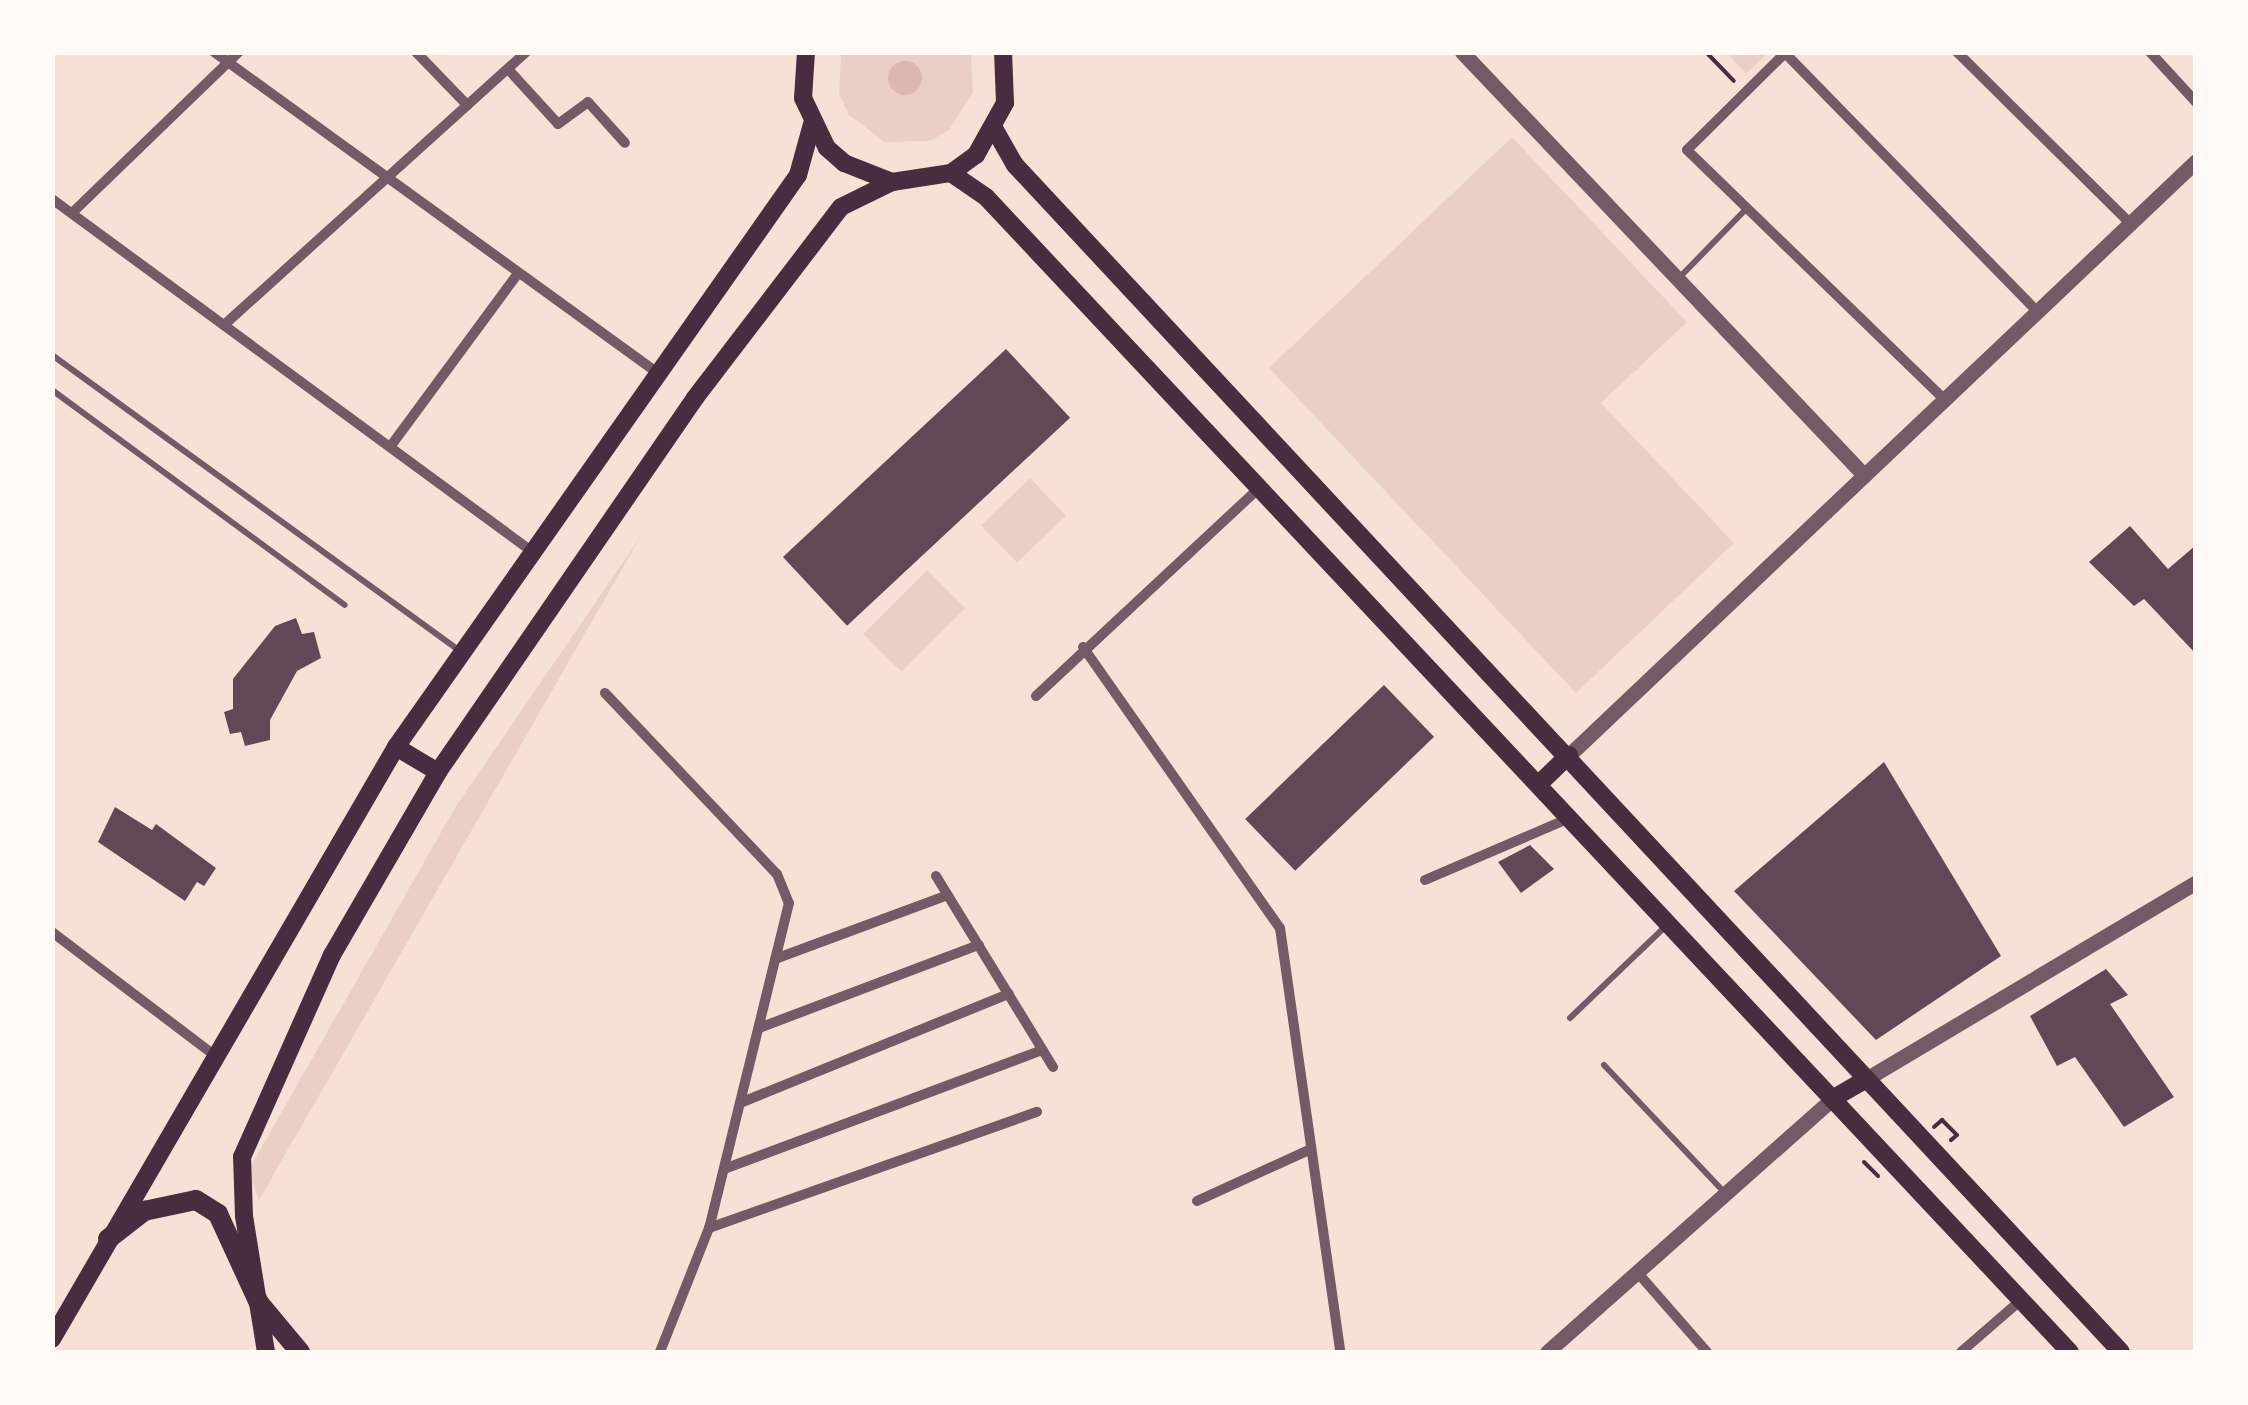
<!DOCTYPE html>
<html>
<head>
<meta charset="utf-8">
<style>
	body { margin:0 }
	#map { position:relative; width:2248px; height:1405px; overflow:hidden; background:#f7e1d7; font-family:Figtree,sans-serif }
	div>[style] { position:absolute }
	.green>* { inset:0; background:#ebcfc5; transform-origin:0 0 }
	.water>* { inset:0; background:#dcb8b0 }
	.round { border-radius:50% }
	.building>* { inset:0; background:#644757; transform-origin:0 0 }
	.path>* { height:4px; margin:-2px; padding:0 2px; transform-origin:2px; border-radius:2px; background:#4a2c40 }
	.service>* { height:6px; margin:-3px; padding:0 3px; transform-origin:3px; border-radius:3px; background:#755966 }
	.minor>* { height:10px; margin:-5px; padding:0 5px; transform-origin:5px; border-radius:5px; background:#755966 }
	.tertiary>* { height:15px; margin:-7.5px; padding:0 7.5px; transform-origin:7.5px; border-radius:7.5px; background:#755966 }
	.secondary>* { height:18px; margin:-9px; padding:0 9px; transform-origin:9px; border-radius:9px; background:#4a2c40 }
	.primary>* { height:20px; margin:-10px; padding:0 10px; transform-origin:10px; border-radius:10px; background:#4a2c40 }
	span { translate:-50% -50%; white-space:nowrap; text-align:center; line-height:1.15; -webkit-text-stroke:8px #fffaf5; paint-order:stroke }
	.frame { position:absolute; inset:0; border:55px solid #fffaf5; pointer-events:none }
</style>
</head>
<body>
<div id="map">
	<div class="green">
		<i style="clip-path:polygon(841px 52px,971px 53px,973px 93px,949px 130px,930px 141px,885px 142px,849px 115px,839px 94px)"></i>
		<i style="clip-path:polygon(1727px 53px,1768px 53px,1746px 74px)"></i>
		<i style="clip-path:polygon(1512px 137px,1687px 322px,1601px 403px,1734px 543px,1576px 693px,1269px 368px)"></i>
		<i style="left:1030px;top:478px;width:52px;height:68px;rotate:46deg"></i>
		<i style="clip-path:polygon(641px 536px,259px 1200px,248px 1171px,456px 806px)"></i>
		<i style="left:927px;top:570px;width:54px;height:90px;rotate:45deg"></i>
	</div>
	<div class="water">
		<i class="round" style="left:888px;top:61px;width:34px;height:34px"></i>
	</div>
	<div class="building">
		<i style="left:1006px;top:349px;width:94px;height:305px;rotate:47deg"></i>
		<i style="clip-path:polygon(2130px 526px,2168px 569px,2196px 545px,2196px 654px,2144px 599px,2134px 606px,2089px 562px)"></i>
		<i style="clip-path:polygon(296px 618px,302px 634px,314px 632px,321px 658px,297px 671px,270px 720px,270px 740px,245px 746px,241px 732px,230px 734px,224px 712px,233px 709px,233px 679px,275px 626px)"></i>
		<i style="left:1384px;top:685px;width:72px;height:193px;rotate:46deg"></i>
		<i style="clip-path:polygon(1884px 762px,2001px 956px,1876px 1040px,1734px 891px)"></i>
		<i style="clip-path:polygon(115px 807px,152px 830px,156px 824px,216px 868px,204px 886px,197px 882px,185px 901px,98px 842px)"></i>
		<i style="clip-path:polygon(1530px 845px,1554px 869px,1521px 893px,1498px 862px)"></i>
		<i style="clip-path:polygon(2106px 969px,2128px 995px,2110px 1004px,2174px 1097px,2124px 1127px,2075px 1057px,2057px 1066px,2030px 1016px)"></i>
	</div>
	<div class="path">
		<i style="left:1706px;top:52px;width:40px;rotate:46deg"></i>
		<i style="left:1934px;top:1127px;width:11px;rotate:-41deg"></i>
		<i style="left:1942px;top:1120px;width:21px;rotate:45deg"></i>
		<i style="left:1957px;top:1135px;width:8px;rotate:140deg"></i>
		<i style="left:1864px;top:1162px;width:20px;rotate:45deg"></i>
	</div>
	<div class="service">
		<i style="left:1678px;top:279px;width:98px;rotate:-45.8deg"></i>
		<i style="left:52px;top:355px;width:504px;rotate:35.96deg"></i>
		<i style="left:52px;top:390px;width:363px;rotate:36.3deg"></i>
		<i style="left:1570px;top:1018px;width:134px;rotate:-43.8deg"></i>
		<i style="left:1604px;top:1065px;width:173px;rotate:46.6deg"></i>
	</div>
	<div class="minor">
		<i style="left:214px;top:52px;width:544px;rotate:35.88deg"></i>
		<i style="left:416px;top:52px;width:74px;rotate:46.1deg"></i>
		<i style="left:1786px;top:52px;width:139px;rotate:135.3deg"></i>
		<i style="left:1687px;top:150px;width:358px;rotate:44.1deg"></i>
		<i style="left:1957px;top:52px;width:243px;rotate:44.7deg"></i>
		<i style="left:2150px;top:52px;width:68px;rotate:47.4deg"></i>
		<i style="left:1785px;top:53px;width:361px;rotate:45.7deg"></i>
		<i style="left:508px;top:69px;width:74px;rotate:47.7deg"></i>
		<i style="left:558px;top:124px;width:37px;rotate:-36deg"></i>
		<i style="left:588px;top:102px;width:55px;rotate:47.9deg"></i>
		<i style="left:52px;top:199px;width:593px;rotate:36.29deg"></i>
		<i style="left:72px;top:213px;width:232px;rotate:-44deg"></i>
		<i style="left:224px;top:325px;width:407px;rotate:-42.1deg"></i>
		<i style="left:390px;top:447px;width:214px;rotate:-53.6deg"></i>
		<i style="left:1083px;top:647px;width:343px;rotate:55deg"></i>
		<i style="left:1280px;top:928px;width:428px;rotate:81.9deg"></i>
		<i style="left:605px;top:693px;width:250px;rotate:46.5deg"></i>
		<i style="left:777px;top:874px;width:31px;rotate:68deg"></i>
		<i style="left:789px;top:903px;width:335px;rotate:103.8deg"></i>
		<i style="left:709px;top:1228px;width:133px;rotate:111.6deg"></i>
		<i style="left:1036px;top:696px;width:306px;rotate:-43deg"></i>
		<i style="left:936px;top:876px;width:224px;rotate:58.5deg"></i>
		<i style="left:1425px;top:880px;width:160px;rotate:-23.2deg"></i>
		<i style="left:52px;top:932px;width:202px;rotate:37.2deg"></i>
		<i style="left:775px;top:959px;width:184px;rotate:-20.3deg"></i>
		<i style="left:759px;top:1028px;width:235px;rotate:-20.7deg"></i>
		<i style="left:740px;top:1103px;width:290px;rotate:-22.1deg"></i>
		<i style="left:724px;top:1169px;width:340px;rotate:-20.5deg"></i>
		<i style="left:1197px;top:1201px;width:125px;rotate:-24.5deg"></i>
		<i style="left:709px;top:1228px;width:348px;rotate:-19.5deg"></i>
		<i style="left:1637px;top:1272px;width:106px;rotate:48.8deg"></i>
		<i style="left:1961px;top:1352px;width:79px;rotate:-40.9deg"></i>
	</div>
	<div class="tertiary">
		<i style="left:1462px;top:52px;width:584px;rotate:46.46deg"></i>
		<i style="left:1569px;top:755px;width:864px;rotate:-43.45deg"></i>
		<i style="left:1866px;top:1079px;width:384px;rotate:-30.8deg"></i>
		<i style="left:1547px;top:1352px;width:381px;rotate:-41.6deg"></i>
	</div>
	<div class="secondary">
		<i style="left:806px;top:52px;width:46px;rotate:93.7deg"></i>
		<i style="left:803px;top:98px;width:55px;rotate:64.4deg"></i>
		<i style="left:827px;top:148px;width:23px;rotate:41deg"></i>
		<i style="left:844px;top:163px;width:52px;rotate:21.6deg"></i>
		<i style="left:892px;top:182px;width:60px;rotate:-8.7deg"></i>
		<i style="left:951px;top:173px;width:31px;rotate:-36deg"></i>
		<i style="left:976px;top:155px;width:60px;rotate:-60.9deg"></i>
		<i style="left:1005px;top:103px;width:51px;rotate:-92.2deg"></i>
		<i style="left:995px;top:130px;width:40px;rotate:60.3deg"></i>
		<i style="left:1015px;top:165px;width:1622px;rotate:47.02deg"></i>
		<i style="left:951px;top:173px;width:42px;rotate:34.4deg"></i>
		<i style="left:986px;top:197px;width:1584px;rotate:46.82deg"></i>
		<i style="left:396px;top:747px;width:49px;rotate:30.8deg"></i>
		<i style="left:1541px;top:782px;width:39px;rotate:-44deg"></i>
		<i style="left:1832px;top:1099px;width:39px;rotate:-30deg"></i>
		<i style="left:52px;top:1339px;width:685px;rotate:-59.84deg"></i>
		<i style="left:396px;top:747px;width:699px;rotate:-54.9deg"></i>
		<i style="left:798px;top:175px;width:53px;rotate:-74.6deg"></i>
		<i style="left:266px;top:1352px;width:138px;rotate:-99.2deg"></i>
		<i style="left:244px;top:1216px;width:59px;rotate:-91.9deg"></i>
		<i style="left:242px;top:1157px;width:221px;rotate:-66deg"></i>
		<i style="left:332px;top:955px;width:211px;rotate:-59.9deg"></i>
		<i style="left:438px;top:772px;width:454px;rotate:-55.5deg"></i>
		<i style="left:695px;top:398px;width:240px;rotate:-52.6deg"></i>
		<i style="left:841px;top:207px;width:57px;rotate:-26.1deg"></i>
	</div>
	<div class="primary">
		<i style="left:108px;top:1239px;width:46px;rotate:-37.9deg"></i>
		<i style="left:144px;top:1211px;width:53px;rotate:-11.9deg"></i>
		<i style="left:196px;top:1200px;width:26px;rotate:32deg"></i>
		<i style="left:218px;top:1214px;width:98px;rotate:65.3deg"></i>
		<i style="left:259px;top:1303px;width:64px;rotate:50.1deg"></i>
	</div>
	<div class="frame"></div>
</div>
</body>
</html>
